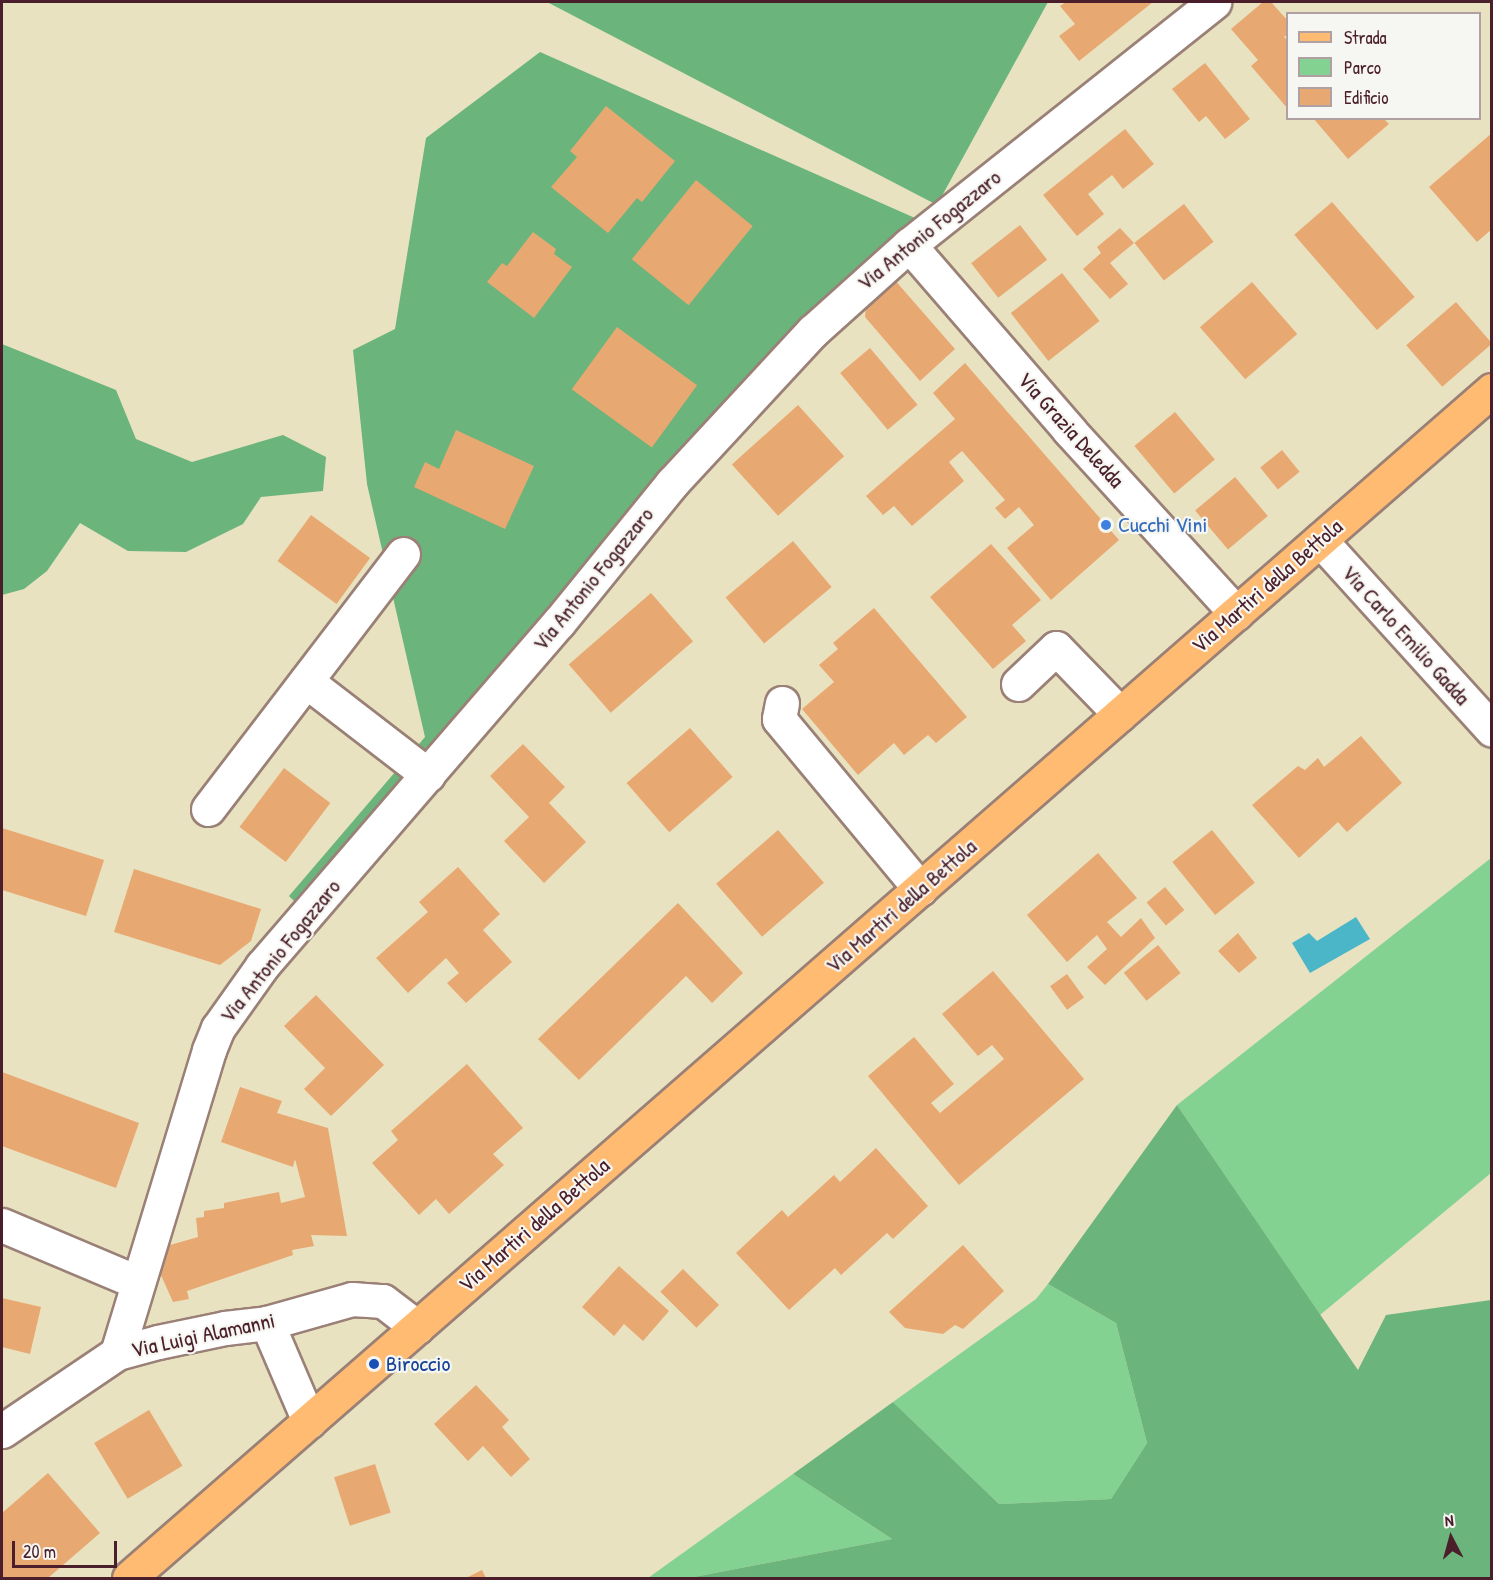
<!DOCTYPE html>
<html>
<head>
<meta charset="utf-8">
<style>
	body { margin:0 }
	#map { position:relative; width:1493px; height:1580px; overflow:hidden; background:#e9e2c0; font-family:"Patrick Hand",sans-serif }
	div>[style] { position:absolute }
	.green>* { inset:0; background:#84d292 }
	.forest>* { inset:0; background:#6bb47c }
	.water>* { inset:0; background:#4cb6c9 }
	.building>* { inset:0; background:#e8a872; transform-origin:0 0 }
	.roads { filter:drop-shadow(2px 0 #9a8076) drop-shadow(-2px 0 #9a8076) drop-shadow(0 2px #9a8076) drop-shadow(0 -2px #9a8076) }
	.minor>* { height:33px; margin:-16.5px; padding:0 16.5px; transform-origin:16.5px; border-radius:16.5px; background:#fff }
	.major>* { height:33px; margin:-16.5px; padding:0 16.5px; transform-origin:16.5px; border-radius:16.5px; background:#febb71 }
	.dots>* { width:16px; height:16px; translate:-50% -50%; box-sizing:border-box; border:3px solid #f6f6f2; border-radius:50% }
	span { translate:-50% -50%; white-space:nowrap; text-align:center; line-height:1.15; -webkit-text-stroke:4.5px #f6f6f2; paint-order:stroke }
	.street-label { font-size:22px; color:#4a1f2b }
	.shop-label { font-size:22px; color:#366cbe }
	.left { translate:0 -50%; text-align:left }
	.transit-label { font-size:22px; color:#164399 }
	.frame { position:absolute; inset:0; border:3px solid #4a1f2b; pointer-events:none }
	.legend { position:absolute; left:1286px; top:12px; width:195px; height:108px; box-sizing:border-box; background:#f6f6f2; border:2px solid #b1a0a2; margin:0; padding:8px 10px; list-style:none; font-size:18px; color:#4a1f2b }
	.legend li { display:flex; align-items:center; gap:12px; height:30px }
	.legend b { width:30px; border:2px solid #b1a0a2 }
	.north { position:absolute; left:1421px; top:1508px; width:60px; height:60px; -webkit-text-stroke:4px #f6f6f2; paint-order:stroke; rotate:354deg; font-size:16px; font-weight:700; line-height:24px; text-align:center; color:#4a1f2b }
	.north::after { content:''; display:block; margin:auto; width:21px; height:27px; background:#4a1f2b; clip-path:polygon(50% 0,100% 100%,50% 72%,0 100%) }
	.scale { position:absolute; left:12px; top:1541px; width:105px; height:27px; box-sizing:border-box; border:3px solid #4a1f2b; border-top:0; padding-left:8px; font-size:18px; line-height:21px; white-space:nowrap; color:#4a1f2b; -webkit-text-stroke:4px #f6f6f2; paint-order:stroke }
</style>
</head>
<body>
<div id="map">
	<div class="green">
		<i style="clip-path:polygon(1491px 858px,1491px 1173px,1320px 1315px,1177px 1105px)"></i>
		<i style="clip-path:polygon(1048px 1284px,1116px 1323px,1147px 1443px,1111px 1499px,999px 1504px,893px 1402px,1036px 1299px)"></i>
		<i style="clip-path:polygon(793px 1474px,892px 1539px,689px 1578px,648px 1578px)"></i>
	</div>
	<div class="forest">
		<i style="clip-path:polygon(547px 2px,1048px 2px,937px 205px)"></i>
		<i style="clip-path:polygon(540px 52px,915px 218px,925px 232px,854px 291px,307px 914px,289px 896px,425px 737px,367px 484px,353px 350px,395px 329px,426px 138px)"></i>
		<i style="clip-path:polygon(2px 344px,116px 390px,136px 439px,192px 462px,283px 435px,326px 457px,323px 491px,261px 497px,243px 524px,186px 552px,128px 551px,80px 523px,47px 571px,24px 589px,2px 595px)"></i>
		<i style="clip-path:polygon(1177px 1105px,1358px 1370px,1386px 1315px,1491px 1300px,1491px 1578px,689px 1578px,892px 1539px,793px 1474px,893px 1402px,999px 1504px,1111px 1499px,1147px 1443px,1116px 1323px,1048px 1284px)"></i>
	</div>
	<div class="water">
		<i style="clip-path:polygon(1356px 917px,1370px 939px,1310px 973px,1292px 943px,1309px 933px,1317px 941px)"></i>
	</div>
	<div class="building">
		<i style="clip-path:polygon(1066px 2px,1153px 2px,1079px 61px,1059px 36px,1075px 24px,1060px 6px)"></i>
		<i style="clip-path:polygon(1263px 2px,1271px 2px,1288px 21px,1288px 34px,1284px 37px,1288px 41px,1288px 109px,1251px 66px,1258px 60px,1231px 29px)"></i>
		<i style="clip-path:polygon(1205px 63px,1250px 119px,1225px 139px,1206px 116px,1199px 122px,1172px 89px)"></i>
		<i style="clip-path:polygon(606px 106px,675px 161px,642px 202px,637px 198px,608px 233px,551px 187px,577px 157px,570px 151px)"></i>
		<i style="clip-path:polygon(1313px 118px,1383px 118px,1389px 124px,1348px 159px)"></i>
		<i style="clip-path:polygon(1125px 129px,1154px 164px,1123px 189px,1112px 175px,1088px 194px,1104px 214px,1077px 236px,1043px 195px)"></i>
		<i style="clip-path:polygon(1492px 133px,1492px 229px,1477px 242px,1429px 187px)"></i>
		<i style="left:696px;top:180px;width:73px;height:102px;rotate:39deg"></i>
		<i style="left:1332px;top:202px;width:126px;height:50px;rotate:49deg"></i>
		<i style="left:1184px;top:204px;width:48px;height:63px;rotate:52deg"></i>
		<i style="left:1020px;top:225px;width:44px;height:62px;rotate:52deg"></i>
		<i style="clip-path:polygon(1120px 228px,1134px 243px,1110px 263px,1128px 284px,1110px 299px,1083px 269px,1101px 253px,1097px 247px)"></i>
		<i style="clip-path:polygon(533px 232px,556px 249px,554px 254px,572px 267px,534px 318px,487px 282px,502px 263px,507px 266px)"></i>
		<i style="left:1062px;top:273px;width:61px;height:65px;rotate:52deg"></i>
		<i style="clip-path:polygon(893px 278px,955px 349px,920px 381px,865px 317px,867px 299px)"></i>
		<i style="left:1252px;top:282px;width:69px;height:69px;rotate:49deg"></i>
		<i style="left:1456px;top:302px;width:55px;height:66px;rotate:49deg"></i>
		<i style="left:617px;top:327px;width:99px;height:77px;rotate:36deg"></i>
		<i style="left:870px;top:348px;width:74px;height:39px;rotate:50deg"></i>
		<i style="clip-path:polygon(965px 363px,1119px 540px,1051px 600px,1007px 548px,1034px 525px,1019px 507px,1005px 519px,995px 508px,1005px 500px,962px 451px,949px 462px,964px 481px,912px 526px,894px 506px,883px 515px,866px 496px,955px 419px,933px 393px)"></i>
		<i style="left:798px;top:405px;width:69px;height:89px;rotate:48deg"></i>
		<i style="left:1175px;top:412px;width:62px;height:53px;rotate:50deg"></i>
		<i style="clip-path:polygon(456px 430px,534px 466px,505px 529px,414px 487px,425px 462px,439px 469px)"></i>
		<i style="left:1282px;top:450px;width:28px;height:28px;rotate:51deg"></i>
		<i style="left:1235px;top:477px;width:51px;height:52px;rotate:50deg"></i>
		<i style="left:311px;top:515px;width:73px;height:57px;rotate:36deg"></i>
		<i style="left:793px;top:541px;width:60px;height:88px;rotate:50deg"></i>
		<i style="clip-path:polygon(991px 544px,1041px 600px,1012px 625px,1026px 641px,993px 669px,930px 597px)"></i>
		<i style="left:651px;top:593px;width:64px;height:109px;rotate:49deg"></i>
		<i style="clip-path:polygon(874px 608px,967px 717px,936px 743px,928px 735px,904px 755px,894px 743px,858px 775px,802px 709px,834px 682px,819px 665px,838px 649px,833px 643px)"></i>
		<i style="left:690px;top:728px;width:65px;height:84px;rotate:49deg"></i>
		<i style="clip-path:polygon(1361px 736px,1402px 783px,1347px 832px,1338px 822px,1299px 858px,1252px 805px,1298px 766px,1305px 770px,1318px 758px,1324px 767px)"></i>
		<i style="clip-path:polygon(523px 744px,565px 787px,549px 803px,586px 842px,544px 883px,504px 841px,529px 817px,490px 776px)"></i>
		<i style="left:284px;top:768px;width:58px;height:74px;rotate:37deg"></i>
		<i style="clip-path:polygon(2px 828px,104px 860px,86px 916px,2px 890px)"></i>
		<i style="left:778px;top:830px;width:70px;height:82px;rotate:49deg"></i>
		<i style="left:1212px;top:830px;width:68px;height:51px;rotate:51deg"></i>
		<i style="clip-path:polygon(1098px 853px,1137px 898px,1107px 922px,1121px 937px,1141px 918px,1155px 938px,1105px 985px,1087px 967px,1107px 949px,1097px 935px,1067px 962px,1027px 915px)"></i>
		<i style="clip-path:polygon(458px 867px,500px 914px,483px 930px,512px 962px,466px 1003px,447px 983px,459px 973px,446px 958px,408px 993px,376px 958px,428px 912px,419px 902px)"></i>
		<i style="clip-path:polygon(134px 869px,261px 909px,251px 941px,220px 965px,114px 932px)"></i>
		<i style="left:1165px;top:887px;width:30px;height:24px;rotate:50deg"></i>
		<i style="clip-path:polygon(678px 903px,743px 973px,712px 1003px,686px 976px,579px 1080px,538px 1039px)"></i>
		<i style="clip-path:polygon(1238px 933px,1257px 958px,1239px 973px,1218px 951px)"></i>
		<i style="left:1158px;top:945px;width:36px;height:44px;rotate:51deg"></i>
		<i style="clip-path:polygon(993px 971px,1084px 1079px,959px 1185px,868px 1076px,914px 1037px,954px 1084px,931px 1103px,940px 1113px,1004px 1059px,992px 1045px,978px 1056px,942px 1014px)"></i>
		<i style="left:1067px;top:974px;width:29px;height:21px;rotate:54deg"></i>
		<i style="clip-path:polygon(316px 995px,384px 1065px,331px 1116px,304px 1089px,325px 1068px,284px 1026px)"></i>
		<i style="clip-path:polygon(467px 1064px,523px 1128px,493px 1154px,504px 1165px,449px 1214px,436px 1199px,419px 1215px,372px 1163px,398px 1140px,391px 1131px)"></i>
		<i style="clip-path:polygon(2px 1072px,139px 1123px,116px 1188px,2px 1146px)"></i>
		<i style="clip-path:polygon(240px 1087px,282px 1101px,277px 1113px,328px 1128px,347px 1236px,311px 1235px,314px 1246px,292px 1250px,293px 1255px,187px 1291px,189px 1299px,173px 1302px,160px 1273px,163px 1247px,198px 1237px,196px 1218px,204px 1217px,204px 1211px,224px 1208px,224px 1203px,279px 1192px,281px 1203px,305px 1197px,295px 1159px,293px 1167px,221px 1142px)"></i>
		<i style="clip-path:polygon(876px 1148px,928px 1206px,893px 1239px,887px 1233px,841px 1275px,835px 1268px,789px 1310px,736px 1253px,782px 1210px,788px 1217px,834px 1175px,840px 1182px)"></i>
		<i style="clip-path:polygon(963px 1245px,1004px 1291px,963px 1329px,955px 1325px,943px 1334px,905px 1328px,889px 1312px)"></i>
		<i style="clip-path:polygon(619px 1266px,669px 1311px,643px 1341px,624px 1324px,614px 1336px,582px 1307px)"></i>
		<i style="left:683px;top:1269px;width:51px;height:32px;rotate:45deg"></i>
		<i style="clip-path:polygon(2px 1298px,41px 1307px,30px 1354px,2px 1347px)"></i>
		<i style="clip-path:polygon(476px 1385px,509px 1420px,502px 1427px,530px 1459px,511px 1477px,483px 1446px,468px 1461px,434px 1424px)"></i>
		<i style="left:149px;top:1410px;width:65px;height:64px;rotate:59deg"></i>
		<i style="left:375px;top:1464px;width:51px;height:43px;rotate:72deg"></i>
		<i style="clip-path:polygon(48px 1473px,100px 1533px,48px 1578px,2px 1578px,2px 1513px)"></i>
		<i style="clip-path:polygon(482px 1570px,486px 1578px,466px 1578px)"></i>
	</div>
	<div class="roads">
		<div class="minor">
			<i style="left:909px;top:245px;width:245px;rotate:49.1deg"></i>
			<i style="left:1069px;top:430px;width:248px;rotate:47.6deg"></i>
			<i style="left:1320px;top:540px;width:256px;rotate:47.8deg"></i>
			<i style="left:306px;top:681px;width:154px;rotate:37.6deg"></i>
			<i style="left:1018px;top:684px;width:52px;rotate:-43.5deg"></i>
			<i style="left:1056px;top:648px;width:92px;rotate:45.9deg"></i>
			<i style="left:782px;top:703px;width:16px;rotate:101deg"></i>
			<i style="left:779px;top:719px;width:221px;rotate:50.3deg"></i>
			<i style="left:208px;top:809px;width:321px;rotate:-52.6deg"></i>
			<i style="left:2px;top:1225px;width:147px;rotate:22.9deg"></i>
			<i style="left:267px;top:1323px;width:107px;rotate:66.8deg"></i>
			<i style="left:117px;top:1353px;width:317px;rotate:-73.1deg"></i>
			<i style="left:209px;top:1050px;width:24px;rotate:-68deg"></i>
			<i style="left:218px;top:1028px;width:76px;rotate:-54.6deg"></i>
			<i style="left:262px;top:966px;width:454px;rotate:-49.2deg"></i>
			<i style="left:559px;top:622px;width:179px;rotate:-50.9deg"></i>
			<i style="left:672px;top:483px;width:207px;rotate:-47.2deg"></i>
			<i style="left:813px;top:331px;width:129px;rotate:-41.9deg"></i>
			<i style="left:909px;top:245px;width:390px;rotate:-38.5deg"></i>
			<i style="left:2px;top:1431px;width:139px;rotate:-34.1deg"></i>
			<i style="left:117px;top:1353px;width:42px;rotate:-15deg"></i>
			<i style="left:158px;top:1342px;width:68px;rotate:-11.8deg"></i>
			<i style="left:225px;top:1328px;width:42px;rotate:-6.8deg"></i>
			<i style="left:267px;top:1323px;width:88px;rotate:-15.8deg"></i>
			<i style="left:352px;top:1299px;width:31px;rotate:4deg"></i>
			<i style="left:383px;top:1301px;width:43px;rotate:37.4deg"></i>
		</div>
		<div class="major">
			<i style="left:129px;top:1578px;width:1808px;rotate:-41.08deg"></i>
		</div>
	</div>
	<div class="dots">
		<i style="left:1106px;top:525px;background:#3f7fe0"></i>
		<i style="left:374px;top:1364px;background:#1a4fb4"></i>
	</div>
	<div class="street-label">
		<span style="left:929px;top:230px;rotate:-39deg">Via Antonio Fogazzaro</span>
		<span style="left:1071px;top:430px;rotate:48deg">Via Grazia Deledda</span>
		<span style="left:593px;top:579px;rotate:-51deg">Via Antonio Fogazzaro</span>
		<span style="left:1267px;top:586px;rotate:-41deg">Via Martiri della Bettola</span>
		<span style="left:1406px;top:635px;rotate:48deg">Via Carlo Emilio Gadda</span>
		<span style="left:901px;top:906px;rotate:-41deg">Via Martiri della Bettola</span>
		<span style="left:280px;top:951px;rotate:-51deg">Via Antonio Fogazzaro</span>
		<span style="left:534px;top:1225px;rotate:-41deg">Via Martiri della Bettola</span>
		<span style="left:203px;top:1335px;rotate:-12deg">Via Luigi Alamanni</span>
	</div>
	<div class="shop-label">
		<span class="left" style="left:1118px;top:525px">Cucchi Vini</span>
	</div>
	<div class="transit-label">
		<span class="left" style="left:386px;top:1364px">Biroccio</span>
	</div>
	<div class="frame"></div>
	<ul class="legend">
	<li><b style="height:8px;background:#febb71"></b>Strada</li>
	<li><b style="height:16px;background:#84d292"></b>Parco</li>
	<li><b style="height:16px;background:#e8a872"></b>Edificio</li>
	</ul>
	<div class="north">N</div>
	<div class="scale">20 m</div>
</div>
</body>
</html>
